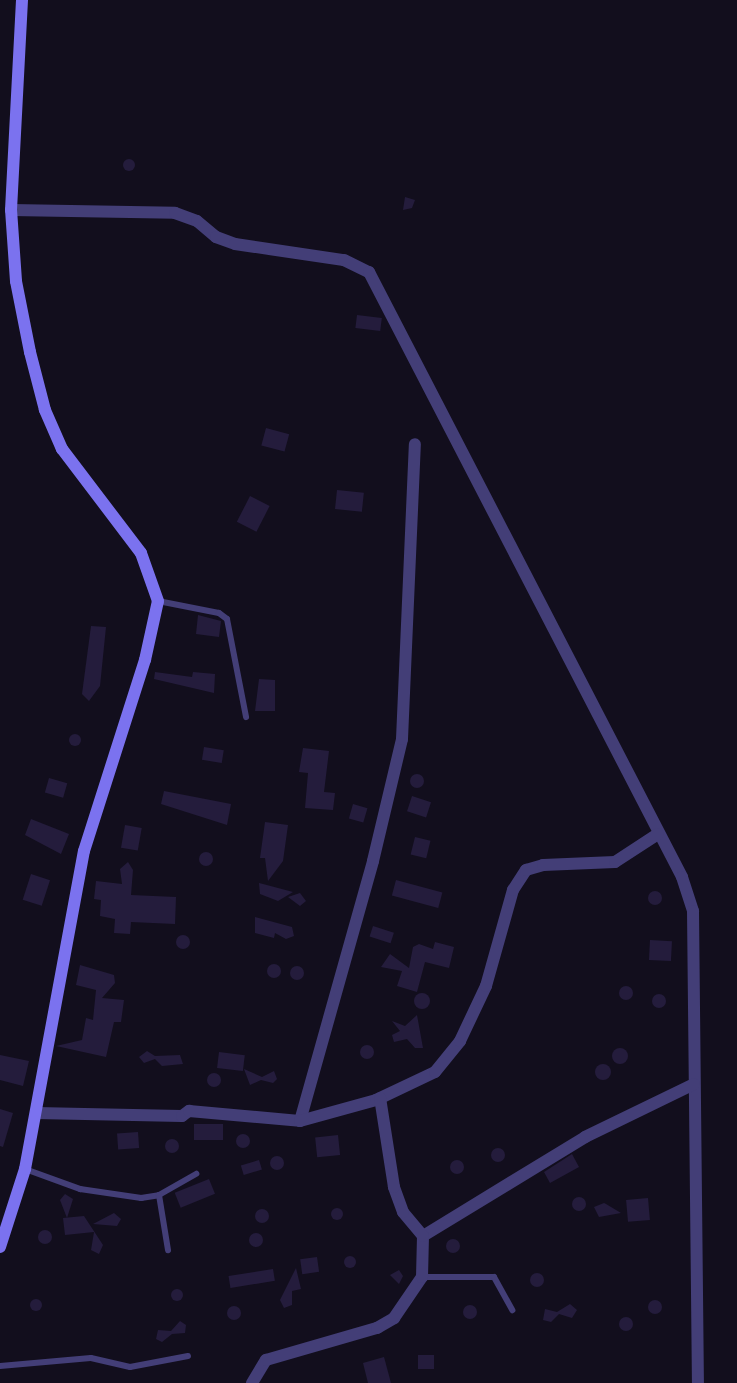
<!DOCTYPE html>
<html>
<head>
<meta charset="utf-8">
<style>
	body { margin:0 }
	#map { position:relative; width:737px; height:1383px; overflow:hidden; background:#120e1d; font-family:"IBM Plex Sans",sans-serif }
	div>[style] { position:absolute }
	.building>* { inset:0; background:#241c3c; transform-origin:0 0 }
	.round { border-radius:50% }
	.lane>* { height:6px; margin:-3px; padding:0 3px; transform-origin:3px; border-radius:3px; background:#433e77 }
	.street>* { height:12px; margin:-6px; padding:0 6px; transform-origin:6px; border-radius:6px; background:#433e77 }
	.secondary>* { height:12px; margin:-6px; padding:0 6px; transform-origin:6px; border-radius:6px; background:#7b72ef }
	span { translate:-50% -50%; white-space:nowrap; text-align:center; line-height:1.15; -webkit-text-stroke:4.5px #120e1d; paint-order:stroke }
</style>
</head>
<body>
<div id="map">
	<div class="building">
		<i class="round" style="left:123px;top:159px;width:12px;height:12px"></i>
		<i style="clip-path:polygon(405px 197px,415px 200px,412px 208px,403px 210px)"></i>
		<i style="left:357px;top:315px;width:25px;height:13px;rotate:7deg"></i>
		<i style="left:266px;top:428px;width:24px;height:18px;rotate:15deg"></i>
		<i style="left:337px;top:490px;width:27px;height:19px;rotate:6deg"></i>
		<i style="left:250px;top:496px;width:22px;height:29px;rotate:27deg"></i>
		<i style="clip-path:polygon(198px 615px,221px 621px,219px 637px,196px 634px)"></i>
		<i style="clip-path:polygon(91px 626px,106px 627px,100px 686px,89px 701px,82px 694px)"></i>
		<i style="clip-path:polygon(155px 672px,192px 677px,193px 672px,215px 674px,214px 693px,154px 679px)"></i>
		<i style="clip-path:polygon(259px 679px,275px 680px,275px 711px,255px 711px)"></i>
		<i class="round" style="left:69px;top:734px;width:12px;height:12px"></i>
		<i style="left:204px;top:747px;width:20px;height:13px;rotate:9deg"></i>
		<i style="clip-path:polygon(303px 748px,329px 751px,324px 792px,335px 793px,333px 810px,305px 808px,308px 773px,299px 772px)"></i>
		<i class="round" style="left:410px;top:774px;width:14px;height:14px"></i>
		<i style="left:49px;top:778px;width:19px;height:15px;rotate:16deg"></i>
		<i style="clip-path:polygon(164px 791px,231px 804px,227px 825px,161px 804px)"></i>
		<i style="left:412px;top:796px;width:20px;height:16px;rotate:18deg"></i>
		<i style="left:353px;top:804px;width:15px;height:15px;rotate:16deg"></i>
		<i style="clip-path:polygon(31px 819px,69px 834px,61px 854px,25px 835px)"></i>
		<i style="clip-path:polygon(265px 822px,288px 825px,283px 861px,268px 881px,265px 858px,260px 858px)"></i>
		<i style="left:125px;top:825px;width:17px;height:23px;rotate:10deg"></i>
		<i style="left:415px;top:837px;width:16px;height:18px;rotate:14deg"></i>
		<i class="round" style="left:199px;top:852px;width:14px;height:14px"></i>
		<i style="clip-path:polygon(128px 862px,133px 870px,131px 895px,176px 897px,175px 924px,131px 922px,130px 934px,114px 933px,115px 919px,100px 916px,101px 900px,94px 899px,96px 881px,122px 884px,120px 869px)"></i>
		<i style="left:31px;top:874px;width:20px;height:27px;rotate:18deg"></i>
		<i style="left:396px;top:880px;width:48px;height:16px;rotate:15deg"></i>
		<i style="clip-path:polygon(259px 883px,263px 884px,293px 892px,278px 901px,260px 894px)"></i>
		<i class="round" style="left:648px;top:891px;width:14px;height:14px"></i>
		<i style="clip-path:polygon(300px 893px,306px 901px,300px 906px,288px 897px)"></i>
		<i style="clip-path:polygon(255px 917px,292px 927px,294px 936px,286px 939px,275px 933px,274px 938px,255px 933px)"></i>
		<i style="left:373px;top:926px;width:22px;height:11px;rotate:18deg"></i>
		<i class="round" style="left:176px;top:935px;width:14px;height:14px"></i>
		<i style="left:650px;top:940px;width:22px;height:20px;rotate:3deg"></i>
		<i style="clip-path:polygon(435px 942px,454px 947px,449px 968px,425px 962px,417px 992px,397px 986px,402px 971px,381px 967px,390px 954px,409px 968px,413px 947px,419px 944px,433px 949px)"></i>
		<i class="round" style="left:267px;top:964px;width:14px;height:14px"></i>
		<i style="clip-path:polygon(80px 965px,114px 975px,115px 983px,102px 998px,124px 1000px,121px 1022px,114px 1022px,106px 1057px,56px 1046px,82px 1040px,86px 1018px,93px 1020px,96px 990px,76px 985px)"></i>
		<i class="round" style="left:290px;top:966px;width:14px;height:14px"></i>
		<i class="round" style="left:619px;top:986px;width:14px;height:14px"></i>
		<i class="round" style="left:414px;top:993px;width:16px;height:16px"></i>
		<i class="round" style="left:652px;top:994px;width:14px;height:14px"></i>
		<i style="clip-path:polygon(417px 1015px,423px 1048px,415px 1048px,407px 1039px,394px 1042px,392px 1035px,400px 1031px,392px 1021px,405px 1026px)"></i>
		<i class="round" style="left:360px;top:1045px;width:14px;height:14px"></i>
		<i class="round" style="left:612px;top:1048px;width:16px;height:16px"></i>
		<i style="clip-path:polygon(147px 1051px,155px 1056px,180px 1055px,183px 1064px,162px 1066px,155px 1059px,144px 1063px,139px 1057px)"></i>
		<i style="left:219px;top:1052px;width:26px;height:16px;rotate:7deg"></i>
		<i style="clip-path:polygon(0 1055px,29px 1061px,23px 1086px,0 1080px)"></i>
		<i class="round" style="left:595px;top:1064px;width:16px;height:16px"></i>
		<i style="clip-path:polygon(244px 1069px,262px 1077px,274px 1071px,277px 1079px,273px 1083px,261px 1080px,250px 1085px)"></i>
		<i class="round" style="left:207px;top:1073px;width:14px;height:14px"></i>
		<i style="clip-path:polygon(0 1109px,13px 1113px,3px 1147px,0 1146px)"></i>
		<i style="left:194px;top:1124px;width:29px;height:16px"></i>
		<i style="left:138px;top:1132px;width:16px;height:21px;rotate:86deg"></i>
		<i class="round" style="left:236px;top:1134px;width:14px;height:14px"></i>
		<i style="left:338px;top:1135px;width:20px;height:23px;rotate:84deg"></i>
		<i class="round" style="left:165px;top:1139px;width:14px;height:14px"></i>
		<i class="round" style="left:491px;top:1148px;width:14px;height:14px"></i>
		<i style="clip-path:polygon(572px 1154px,579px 1167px,550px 1183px,544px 1172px)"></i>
		<i class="round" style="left:270px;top:1156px;width:14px;height:14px"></i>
		<i class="round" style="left:450px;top:1160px;width:14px;height:14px"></i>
		<i style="left:259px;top:1160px;width:10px;height:19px;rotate:73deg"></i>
		<i style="left:209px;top:1179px;width:16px;height:37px;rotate:68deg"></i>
		<i style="clip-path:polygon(65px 1194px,73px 1199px,67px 1218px,60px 1200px)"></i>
		<i class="round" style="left:572px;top:1197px;width:14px;height:14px"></i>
		<i style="left:648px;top:1198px;width:22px;height:22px;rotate:85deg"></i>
		<i style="clip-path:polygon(604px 1203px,606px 1204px,621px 1213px,599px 1217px,594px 1207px)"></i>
		<i class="round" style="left:331px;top:1208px;width:12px;height:12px"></i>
		<i class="round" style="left:255px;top:1209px;width:14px;height:14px"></i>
		<i style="clip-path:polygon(114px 1213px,121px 1219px,117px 1226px,93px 1224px)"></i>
		<i style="clip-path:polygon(84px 1216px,103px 1245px,99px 1254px,91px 1250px,94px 1232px,65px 1235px,63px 1218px)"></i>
		<i class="round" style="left:38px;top:1230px;width:14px;height:14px"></i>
		<i class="round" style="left:249px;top:1233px;width:14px;height:14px"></i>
		<i class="round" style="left:446px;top:1239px;width:14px;height:14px"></i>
		<i class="round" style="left:344px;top:1256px;width:12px;height:12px"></i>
		<i style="left:317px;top:1257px;width:15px;height:17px;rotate:82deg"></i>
		<i style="clip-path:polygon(296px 1268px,301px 1289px,292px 1291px,292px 1305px,284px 1308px,280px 1300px)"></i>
		<i style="left:273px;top:1269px;width:12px;height:45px;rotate:81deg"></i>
		<i style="clip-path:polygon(399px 1270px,403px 1276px,399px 1284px,390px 1275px)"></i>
		<i class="round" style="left:530px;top:1273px;width:14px;height:14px"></i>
		<i class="round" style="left:171px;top:1289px;width:12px;height:12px"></i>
		<i class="round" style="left:30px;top:1299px;width:12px;height:12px"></i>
		<i class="round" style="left:648px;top:1300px;width:14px;height:14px"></i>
		<i style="clip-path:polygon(570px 1304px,577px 1310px,572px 1318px,559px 1314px,551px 1322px,543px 1320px,545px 1309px,557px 1312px)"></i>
		<i class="round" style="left:463px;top:1305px;width:14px;height:14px"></i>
		<i class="round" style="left:227px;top:1306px;width:14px;height:14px"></i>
		<i class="round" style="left:619px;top:1317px;width:14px;height:14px"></i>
		<i style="clip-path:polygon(180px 1321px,186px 1325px,185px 1333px,172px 1334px,162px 1342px,156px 1339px,158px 1330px,171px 1331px)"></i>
		<i style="left:418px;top:1355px;width:16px;height:14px"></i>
		<i style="clip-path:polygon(384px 1357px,391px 1383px,368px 1383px,363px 1363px)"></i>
	</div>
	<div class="lane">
		<i style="left:158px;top:601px;width:62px;rotate:11.1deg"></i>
		<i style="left:219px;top:613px;width:10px;rotate:37deg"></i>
		<i style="left:227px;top:619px;width:100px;rotate:79deg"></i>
		<i style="left:25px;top:1169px;width:59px;rotate:20deg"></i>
		<i style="left:80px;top:1189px;width:62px;rotate:8.4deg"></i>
		<i style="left:141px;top:1198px;width:18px;rotate:-9deg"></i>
		<i style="left:159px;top:1195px;width:43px;rotate:-29.6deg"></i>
		<i style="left:159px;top:1195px;width:56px;rotate:80.7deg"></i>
		<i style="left:422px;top:1277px;width:72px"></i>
		<i style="left:494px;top:1277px;width:38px;rotate:61deg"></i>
		<i style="left:0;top:1366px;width:91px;rotate:-5deg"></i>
		<i style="left:91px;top:1358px;width:40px;rotate:13deg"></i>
		<i style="left:130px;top:1367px;width:59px;rotate:-10.7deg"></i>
	</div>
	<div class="street">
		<i style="left:11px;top:210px;width:164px;rotate:1deg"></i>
		<i style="left:175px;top:213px;width:23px;rotate:20deg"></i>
		<i style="left:197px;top:221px;width:25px;rotate:40deg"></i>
		<i style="left:216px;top:237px;width:20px;rotate:20deg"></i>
		<i style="left:235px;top:244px;width:110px;rotate:8.4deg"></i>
		<i style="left:344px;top:260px;width:28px;rotate:26deg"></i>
		<i style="left:369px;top:272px;width:681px;rotate:62.64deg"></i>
		<i style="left:682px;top:877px;width:36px;rotate:72deg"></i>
		<i style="left:693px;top:911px;width:472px;rotate:89.4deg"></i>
		<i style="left:36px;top:1113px;width:146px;rotate:1.2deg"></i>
		<i style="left:182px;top:1116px;width:9px;rotate:-36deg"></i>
		<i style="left:189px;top:1111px;width:111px;rotate:5.1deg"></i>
		<i style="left:300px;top:1121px;width:270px;rotate:-74.3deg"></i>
		<i style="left:373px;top:861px;width:125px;rotate:-76.6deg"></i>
		<i style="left:402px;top:739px;width:295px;rotate:-87.5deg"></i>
		<i style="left:300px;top:1121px;width:79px;rotate:-15.4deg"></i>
		<i style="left:376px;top:1100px;width:65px;rotate:-25.4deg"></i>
		<i style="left:435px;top:1072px;width:40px;rotate:-51deg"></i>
		<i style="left:460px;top:1041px;width:61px;rotate:-64.7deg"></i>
		<i style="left:486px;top:986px;width:100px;rotate:-74.3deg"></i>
		<i style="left:513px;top:890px;width:24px;rotate:-57deg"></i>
		<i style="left:526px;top:870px;width:18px;rotate:-16deg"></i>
		<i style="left:543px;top:865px;width:72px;rotate:-2.4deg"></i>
		<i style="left:615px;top:862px;width:51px;rotate:-33.1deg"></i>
		<i style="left:423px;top:1236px;width:190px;rotate:-31.4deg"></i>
		<i style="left:585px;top:1137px;width:121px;rotate:-25.9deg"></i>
		<i style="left:252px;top:1383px;width:27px;rotate:-59deg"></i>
		<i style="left:266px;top:1360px;width:116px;rotate:-16.1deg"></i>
		<i style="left:377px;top:1328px;width:20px;rotate:-30deg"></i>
		<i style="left:394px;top:1318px;width:50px;rotate:-55.7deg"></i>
		<i style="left:422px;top:1277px;width:41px;rotate:-88.6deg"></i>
		<i style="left:423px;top:1236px;width:31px;rotate:-130deg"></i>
		<i style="left:403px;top:1212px;width:27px;rotate:-110deg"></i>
		<i style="left:394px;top:1187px;width:90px;rotate:-98.9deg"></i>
	</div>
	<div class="secondary">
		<i style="left:0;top:1247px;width:82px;rotate:-72.2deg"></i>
		<i style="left:25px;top:1169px;width:323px;rotate:-79.5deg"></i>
		<i style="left:84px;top:851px;width:201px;rotate:-72.3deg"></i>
		<i style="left:145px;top:660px;width:60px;rotate:-77.6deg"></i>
		<i style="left:158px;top:601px;width:51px;rotate:-109.5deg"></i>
		<i style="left:141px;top:553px;width:131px;rotate:-127.2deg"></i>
		<i style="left:62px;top:449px;width:43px;rotate:-113.6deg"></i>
		<i style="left:45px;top:410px;width:60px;rotate:-104.5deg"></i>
		<i style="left:30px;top:352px;width:72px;rotate:-101.2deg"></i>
		<i style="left:16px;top:281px;width:71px;rotate:-94deg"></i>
		<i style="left:11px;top:210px;width:210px;rotate:-87deg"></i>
	</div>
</div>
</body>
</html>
